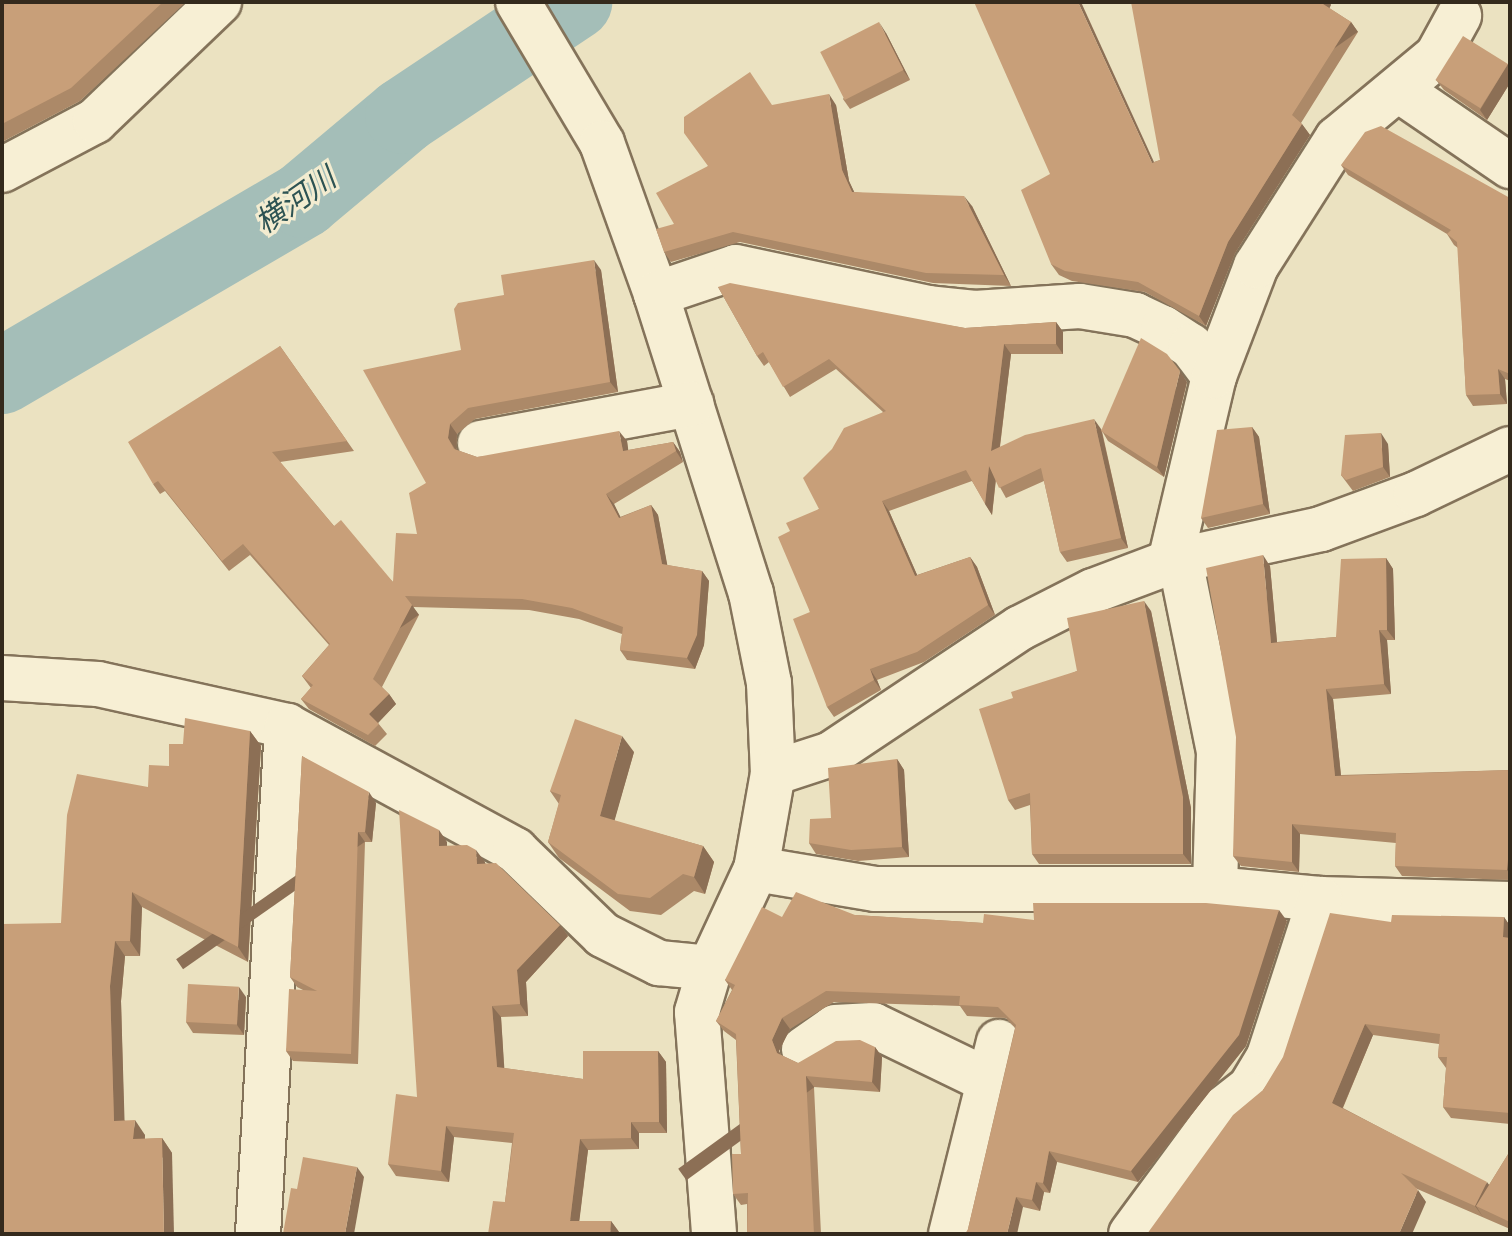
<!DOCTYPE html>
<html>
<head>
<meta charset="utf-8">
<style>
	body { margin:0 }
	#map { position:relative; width:1512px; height:1236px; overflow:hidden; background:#ebe2c1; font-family:"Noto Serif","Noto Sans JP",serif }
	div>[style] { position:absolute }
	.river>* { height:76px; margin:-38px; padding:0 38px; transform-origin:38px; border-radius:38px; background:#a4beb8 }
	.roads { filter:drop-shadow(2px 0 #84735a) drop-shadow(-2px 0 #84735a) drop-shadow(0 2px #84735a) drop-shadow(0 -2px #84735a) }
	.minor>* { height:44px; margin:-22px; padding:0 22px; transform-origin:22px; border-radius:22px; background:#f7efd4 }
	.wall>* { inset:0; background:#ac8968 }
	.shaded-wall>* { inset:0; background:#8c6f55; transform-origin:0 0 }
	.building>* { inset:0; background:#c89f79; transform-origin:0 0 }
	span { translate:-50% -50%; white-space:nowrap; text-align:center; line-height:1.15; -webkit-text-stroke:6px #f3ecd0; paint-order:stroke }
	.water-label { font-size:30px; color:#2d5353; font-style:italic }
	.frame { position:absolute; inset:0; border:4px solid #342a1d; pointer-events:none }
</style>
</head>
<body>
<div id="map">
	<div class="river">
		<i style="left:2px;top:376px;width:349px;rotate:-30.3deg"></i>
		<i style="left:303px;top:200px;width:131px;rotate:-40deg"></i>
		<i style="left:403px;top:116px;width:206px;rotate:-33.7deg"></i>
	</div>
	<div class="roads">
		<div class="minor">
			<i style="left:518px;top:2px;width:164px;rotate:59.2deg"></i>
			<i style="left:602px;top:143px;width:160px;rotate:70.3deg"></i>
			<i style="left:656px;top:294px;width:314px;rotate:72.4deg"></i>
			<i style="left:751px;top:593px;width:92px;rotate:78.7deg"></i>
			<i style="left:769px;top:683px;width:90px;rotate:87.5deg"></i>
			<i style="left:773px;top:773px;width:97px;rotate:100deg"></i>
			<i style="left:756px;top:869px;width:109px;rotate:114.9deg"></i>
			<i style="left:710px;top:968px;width:46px;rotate:106.5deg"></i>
			<i style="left:697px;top:1012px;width:223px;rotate:85.6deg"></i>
			<i style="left:1399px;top:90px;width:135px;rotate:34.4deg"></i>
			<i style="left:2px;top:170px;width:105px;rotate:-27.8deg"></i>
			<i style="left:95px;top:121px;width:172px;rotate:-43.8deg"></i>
			<i style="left:656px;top:294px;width:84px;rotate:-18.6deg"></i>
			<i style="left:736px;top:267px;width:197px;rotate:12deg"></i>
			<i style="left:929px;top:308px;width:46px;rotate:6.2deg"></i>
			<i style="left:975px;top:313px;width:105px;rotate:-3.8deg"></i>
			<i style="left:1080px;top:306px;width:56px;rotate:9.3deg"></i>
			<i style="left:1135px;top:315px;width:31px;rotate:25deg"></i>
			<i style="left:1163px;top:328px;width:33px;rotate:33deg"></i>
			<i style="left:1191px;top:346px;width:38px;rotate:53deg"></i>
			<i style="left:480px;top:443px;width:215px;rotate:-10.5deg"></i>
			<i style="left:1180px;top:560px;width:196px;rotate:78.5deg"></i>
			<i style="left:1219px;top:752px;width:137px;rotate:91.7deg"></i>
			<i style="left:1170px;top:562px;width:191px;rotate:-76.7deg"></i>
			<i style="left:1214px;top:376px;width:118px;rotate:-69.1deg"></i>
			<i style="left:1256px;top:266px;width:151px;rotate:-57.5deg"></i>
			<i style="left:1337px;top:139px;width:130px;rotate:-39.7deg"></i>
			<i style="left:1437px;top:56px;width:46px;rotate:-61.2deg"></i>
			<i style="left:2px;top:678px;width:96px;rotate:3.6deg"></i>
			<i style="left:98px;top:684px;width:194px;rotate:12.5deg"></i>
			<i style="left:287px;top:726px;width:260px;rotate:28.5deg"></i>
			<i style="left:515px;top:850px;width:122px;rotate:44deg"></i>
			<i style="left:603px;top:935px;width:63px;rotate:26.6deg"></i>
			<i style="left:659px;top:963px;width:51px;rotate:5.6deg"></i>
			<i style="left:773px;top:773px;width:61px;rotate:-18.1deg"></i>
			<i style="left:831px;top:754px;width:227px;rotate:-33.7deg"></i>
			<i style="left:1020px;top:628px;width:82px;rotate:-26.9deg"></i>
			<i style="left:1093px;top:591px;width:82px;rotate:-20.6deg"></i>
			<i style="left:1170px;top:562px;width:155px;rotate:-12.3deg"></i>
			<i style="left:1321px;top:529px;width:101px;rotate:-20.2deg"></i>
			<i style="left:1416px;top:494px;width:104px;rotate:-25.6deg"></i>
			<i style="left:756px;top:869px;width:121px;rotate:9.5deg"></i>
			<i style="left:875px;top:889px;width:340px"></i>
			<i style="left:1215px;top:889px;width:105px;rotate:5.4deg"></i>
			<i style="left:1320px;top:899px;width:190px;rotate:1.5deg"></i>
			<i style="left:804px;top:1049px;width:38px;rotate:-35deg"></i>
			<i style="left:835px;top:1027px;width:38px;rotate:-3deg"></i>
			<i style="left:873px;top:1025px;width:129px;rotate:25.8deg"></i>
			<i style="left:258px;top:1234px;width:509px;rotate:-86.73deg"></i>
			<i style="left:951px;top:1234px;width:198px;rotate:-76deg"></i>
			<i style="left:1131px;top:1234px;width:155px;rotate:-53.6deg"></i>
			<i style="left:1223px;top:1109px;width:34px;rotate:-38deg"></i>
			<i style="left:1250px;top:1088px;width:37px;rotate:-59deg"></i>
			<i style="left:1269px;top:1056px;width:165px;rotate:-72deg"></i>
		</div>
	</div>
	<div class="wall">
		<i style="clip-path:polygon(2px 2px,186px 2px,80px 101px,2px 142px)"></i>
		<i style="clip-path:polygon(1331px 5px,1329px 8px,1351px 22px,1358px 32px,1301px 123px,1310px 135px,1235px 253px,1206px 326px,1145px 292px,1072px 281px,1059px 275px,1051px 264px,1050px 174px,1154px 162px,1160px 160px)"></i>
		<i style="clip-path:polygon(886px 33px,910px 80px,850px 109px,843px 99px)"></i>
		<i style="clip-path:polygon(1508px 64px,1510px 66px,1510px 83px,1487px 120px,1444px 90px,1436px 80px)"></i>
		<i style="clip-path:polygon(772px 105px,836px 105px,849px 181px,854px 192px,972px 206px,1011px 286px,933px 283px,740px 242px,671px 262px,664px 252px,674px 224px,708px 166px)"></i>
		<i style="clip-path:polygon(1341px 165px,1510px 198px,1510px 381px,1505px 379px,1507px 404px,1473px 406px,1466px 395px,1458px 248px,1454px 245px,1447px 234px,1348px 175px)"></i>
		<i style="clip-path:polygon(601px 270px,618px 392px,475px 419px,457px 434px,456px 448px,457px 450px,477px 457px,627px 441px,628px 450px,673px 442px,680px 452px,683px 462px,614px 504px,620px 517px,651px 505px,658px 515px,667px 565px,702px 571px,709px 581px,704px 645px,695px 669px,627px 660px,620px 650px,622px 634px,579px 619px,529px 610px,413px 607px,419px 615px,382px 687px,389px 694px,396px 704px,378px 723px,387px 734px,375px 746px,309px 709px,301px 699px,311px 688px,302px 676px,329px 645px,250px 555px,229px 571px,165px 491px,160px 494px,153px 484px,280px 346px,354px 451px,280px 462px,334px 526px,393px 582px,417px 534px,426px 483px,461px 350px,504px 295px)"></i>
		<i style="clip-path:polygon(718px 287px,965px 328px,1056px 322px,1063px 332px,1063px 354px,1011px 354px,1000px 447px,1101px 429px,1101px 430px,1187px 382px,1164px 477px,1108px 441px,1102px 431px,1128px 548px,1067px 562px,1060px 552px,1044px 481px,1006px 498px,996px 480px,992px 515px,972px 481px,889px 511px,917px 575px,970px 557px,977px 567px,995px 615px,924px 662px,877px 680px,881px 690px,834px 717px,827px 707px,810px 612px,790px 531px,819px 509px,883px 412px,836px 369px,790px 397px,769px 362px,764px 366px,757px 356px)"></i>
		<i style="clip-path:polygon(1252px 427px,1259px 437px,1270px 514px,1208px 528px,1201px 518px)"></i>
		<i style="clip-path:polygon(1388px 444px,1390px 477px,1353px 491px,1341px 475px)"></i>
		<i style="clip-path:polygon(1386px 558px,1393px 569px,1395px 640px,1387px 640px,1391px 694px,1333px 699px,1341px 775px,1510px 770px,1510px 880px,1402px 876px,1395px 866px,1396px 843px,1300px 834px,1299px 872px,1241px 866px,1233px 856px,1270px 566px,1277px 642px,1336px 637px)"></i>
		<i style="clip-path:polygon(1151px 611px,1191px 808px,1191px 864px,1039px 864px,1032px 854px,1030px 805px,1015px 810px,1008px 800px,1013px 698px,1077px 671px)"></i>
		<i style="clip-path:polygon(250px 731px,261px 746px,248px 962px,142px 907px,140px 956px,125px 956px,121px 1001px,124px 1120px,145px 1135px,145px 1139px,162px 1138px,172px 1153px,2px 1234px,61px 923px,148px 787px,169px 766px,183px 744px)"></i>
		<i style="clip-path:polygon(634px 752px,614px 821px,703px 846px,714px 862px,705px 894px,694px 891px,661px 915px,630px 911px,559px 858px,548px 842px,559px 804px,550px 791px)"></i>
		<i style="clip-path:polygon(302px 756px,376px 803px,372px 842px,365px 842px,358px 1064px,293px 1061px,286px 1051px,303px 990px,297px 987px,290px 977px)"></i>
		<i style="clip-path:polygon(897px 759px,904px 770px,909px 857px,858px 861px,816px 854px,809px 843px,831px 818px)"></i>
		<i style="clip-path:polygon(447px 842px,447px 846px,485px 862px,485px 863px,560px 925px,568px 936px,526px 982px,528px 1016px,501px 1017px,504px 1068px,583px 1079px,658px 1051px,666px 1062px,667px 1133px,639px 1133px,639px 1149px,588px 1150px,579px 1221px,611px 1221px,619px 1232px,505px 1202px,512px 1143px,454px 1137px,449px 1182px,396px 1176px,388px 1164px,417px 1097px)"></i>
		<i style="clip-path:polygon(855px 915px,983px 923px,1034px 920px,1287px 921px,1246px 1046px,1138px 1182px,1057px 1162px,1050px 1193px,1044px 1192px,1040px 1211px,1023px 1207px,968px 1229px,1015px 1028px,1006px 1018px,967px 1016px,960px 1006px,834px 1002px,790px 1029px,779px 1051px,781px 1055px,798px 1063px,875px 1047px,882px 1057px,880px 1092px,814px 1087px,821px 1234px,747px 1234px,747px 1204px,741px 1205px,733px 1194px,741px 1154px,736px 1040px,724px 1031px,716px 1021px,732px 990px,725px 980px,782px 917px)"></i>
		<i style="clip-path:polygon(1504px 917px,1510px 926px,1510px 1124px,1451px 1118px,1443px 1107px,1446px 1068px,1438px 1057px,1439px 1044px,1373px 1035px,1343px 1108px,1489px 1185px,1510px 1151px,1510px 1229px,1415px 1188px,1426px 1202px,1263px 1090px,1391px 922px)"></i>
		<i style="clip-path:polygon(246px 997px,244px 1035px,193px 1033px,186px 1022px)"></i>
	</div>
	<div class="shaded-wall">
		<i style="clip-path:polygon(1078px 2px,1081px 2px,1159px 173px,1152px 163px)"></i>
		<i style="clip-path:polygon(1320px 2px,1330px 2px,1331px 5px,1327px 13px)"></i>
		<i style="clip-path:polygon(879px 22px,886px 33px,910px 80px,903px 70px)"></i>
		<i style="left:1351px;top:22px;width:12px;height:110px;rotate:55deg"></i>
		<i style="clip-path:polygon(1508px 64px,1510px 66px,1510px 83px,1487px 120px,1480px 110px)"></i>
		<i style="clip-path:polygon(829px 94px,836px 105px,849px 181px,859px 202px,852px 192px,842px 170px)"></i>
		<i style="clip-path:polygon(1302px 124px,1310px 135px,1235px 253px,1206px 326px,1199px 316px,1228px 242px)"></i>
		<i style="clip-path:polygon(964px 196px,972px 206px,1011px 286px,1004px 275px)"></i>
		<i style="clip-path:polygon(594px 260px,601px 270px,618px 392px,610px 382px)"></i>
		<i style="clip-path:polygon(1056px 322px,1063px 332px,1063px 354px,1056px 344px)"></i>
		<i style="clip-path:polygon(1004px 344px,1011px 354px,998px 461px,991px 451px)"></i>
		<i style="clip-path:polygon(1498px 369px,1505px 379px,1507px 404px,1500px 394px)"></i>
		<i style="clip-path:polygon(1180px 371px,1187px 382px,1164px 477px,1157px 467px)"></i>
		<i style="clip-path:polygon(1094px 419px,1101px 429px,1128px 548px,1121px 538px)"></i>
		<i style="clip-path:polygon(450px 424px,457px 434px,456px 448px,462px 460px,448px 438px)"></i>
		<i style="clip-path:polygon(1252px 427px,1259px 437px,1270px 514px,1263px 504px)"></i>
		<i style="clip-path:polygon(619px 431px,627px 441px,630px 462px,623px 451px)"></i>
		<i style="clip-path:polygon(1381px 433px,1388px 444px,1390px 477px,1383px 467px)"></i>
		<i style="clip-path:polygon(673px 442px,680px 452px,683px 462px,676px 451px)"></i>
		<i style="clip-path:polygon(989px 466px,996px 476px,992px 515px,985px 504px)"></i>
		<i style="clip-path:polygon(606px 494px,614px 504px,626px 528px,619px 518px)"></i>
		<i style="clip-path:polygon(882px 501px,889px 511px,922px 586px,915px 576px)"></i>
		<i style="clip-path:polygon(651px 505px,658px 515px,669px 574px,662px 564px)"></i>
		<i style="clip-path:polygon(1263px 555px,1270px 566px,1278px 653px,1271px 643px)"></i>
		<i style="clip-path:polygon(970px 557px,977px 567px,995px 615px,988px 605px)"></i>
		<i style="clip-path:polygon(1386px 558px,1393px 569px,1395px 640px,1387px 630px)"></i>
		<i style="clip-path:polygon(702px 571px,709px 581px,704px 645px,695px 669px,687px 658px)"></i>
		<i style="clip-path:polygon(1144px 601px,1151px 611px,1191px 808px,1191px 864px,1183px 854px)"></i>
		<i style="left:412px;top:605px;width:12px;height:84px;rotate:55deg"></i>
		<i style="clip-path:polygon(1379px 630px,1387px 640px,1391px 694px,1384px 684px)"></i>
		<i style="clip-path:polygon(870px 669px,877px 680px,881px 690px,874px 680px)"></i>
		<i style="clip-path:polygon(1326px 689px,1333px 699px,1342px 786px,1335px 776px)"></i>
		<i style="clip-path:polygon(389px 694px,396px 704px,376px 725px,369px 714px)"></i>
		<i style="clip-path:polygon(250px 731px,261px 746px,248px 962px,238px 947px)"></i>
		<i style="clip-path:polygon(622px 736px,634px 752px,611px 833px,600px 816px)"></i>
		<i style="clip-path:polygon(897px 759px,904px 770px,909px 857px,902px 847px)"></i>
		<i style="clip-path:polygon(369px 792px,376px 803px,372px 842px,365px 832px)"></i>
		<i style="clip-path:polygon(1292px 824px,1300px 834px,1299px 872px,1292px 862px)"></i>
		<i style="clip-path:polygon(439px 830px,447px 842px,447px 857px,439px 846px)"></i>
		<i style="left:358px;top:832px;width:12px;height:222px;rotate:55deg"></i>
		<i style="clip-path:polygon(703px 846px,714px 862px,705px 894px,694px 877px)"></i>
		<i style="clip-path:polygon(1509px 848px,1510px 850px,1510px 874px,1507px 870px)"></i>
		<i style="clip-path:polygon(476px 850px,485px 862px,485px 875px,477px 864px)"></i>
		<i style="clip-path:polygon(132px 892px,142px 907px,140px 956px,130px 941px)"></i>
		<i style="clip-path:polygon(1279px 910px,1287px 921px,1246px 1046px,1138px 1182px,1131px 1171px)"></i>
		<i style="clip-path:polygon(1504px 917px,1510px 926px,1510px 948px,1503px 937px)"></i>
		<i style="clip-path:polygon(560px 925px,568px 936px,526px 982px,528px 1016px,520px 1004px,517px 970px)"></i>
		<i style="clip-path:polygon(115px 941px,125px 956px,121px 1001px,125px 1136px,114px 1121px,110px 986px)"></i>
		<i style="clip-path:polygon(239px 987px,246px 997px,244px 1035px,237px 1025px)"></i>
		<i style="clip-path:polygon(492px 1006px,501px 1017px,505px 1079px,497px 1067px)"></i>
		<i style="clip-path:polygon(782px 1018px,790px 1029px,779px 1051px,784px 1064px,777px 1053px,772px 1040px)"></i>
		<i style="clip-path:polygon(1365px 1024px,1373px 1035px,1340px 1114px,1332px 1103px)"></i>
		<i style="clip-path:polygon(875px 1047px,882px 1057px,880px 1092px,872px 1082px)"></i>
		<i style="clip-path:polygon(658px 1051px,666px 1062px,667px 1133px,659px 1122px)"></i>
		<i style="left:806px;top:1076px;width:14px;height:158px;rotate:54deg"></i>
		<i style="clip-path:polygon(135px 1120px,145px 1135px,144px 1154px,133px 1139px)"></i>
		<i style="clip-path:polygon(631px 1122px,639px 1133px,639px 1149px,631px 1138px)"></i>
		<i style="clip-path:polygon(446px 1126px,454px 1137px,449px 1182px,441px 1171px)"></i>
		<i style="clip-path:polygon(162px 1138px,172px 1153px,174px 1234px,164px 1234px)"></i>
		<i style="clip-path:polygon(580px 1139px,588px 1150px,578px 1232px,570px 1221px)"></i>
		<i style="clip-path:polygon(1049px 1151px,1057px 1162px,1050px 1193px,1043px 1183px)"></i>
		<i style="clip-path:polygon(357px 1167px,364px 1177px,354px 1234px,345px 1234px)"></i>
		<i style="clip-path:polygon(1036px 1182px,1044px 1192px,1040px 1211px,1032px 1200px)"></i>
		<i style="clip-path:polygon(1487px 1182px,1495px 1193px,1476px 1206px,1483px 1217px,1475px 1206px)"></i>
		<i style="clip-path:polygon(1418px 1190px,1426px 1202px,1412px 1234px,1399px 1234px)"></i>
		<i style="clip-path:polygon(1016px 1197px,1023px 1207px,1017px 1234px,1007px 1234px)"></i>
		<i style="clip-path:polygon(611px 1221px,619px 1232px,619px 1234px,610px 1234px)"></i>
	</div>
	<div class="building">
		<i style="clip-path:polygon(2px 2px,163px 2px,71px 88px,2px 124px)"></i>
		<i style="clip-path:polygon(974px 2px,1078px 2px,1152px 163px,1160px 160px,1131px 2px,1320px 2px,1351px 22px,1292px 115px,1302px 124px,1228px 242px,1199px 316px,1138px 282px,1065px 271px,1051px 264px,1021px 190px,1050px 174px)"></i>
		<i style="left:879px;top:22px;width:54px;height:66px;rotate:63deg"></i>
		<i style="left:1463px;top:36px;width:53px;height:52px;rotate:32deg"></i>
		<i style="clip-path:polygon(750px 72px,772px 105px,829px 94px,842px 170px,852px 192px,964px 196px,1004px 275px,926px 273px,733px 232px,664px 252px,656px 229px,674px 224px,656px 193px,708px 166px,684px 133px,684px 117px)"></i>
		<i style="clip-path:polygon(1381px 126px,1510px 198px,1510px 374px,1498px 369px,1500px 394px,1466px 395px,1457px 242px,1447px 234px,1451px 230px,1341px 165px,1365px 132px)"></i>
		<i style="clip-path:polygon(594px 260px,610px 382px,468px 408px,450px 424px,448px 438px,454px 449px,477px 457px,619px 431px,623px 451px,673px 442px,676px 451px,606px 494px,619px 518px,651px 505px,662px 564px,702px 571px,697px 635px,687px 658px,620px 650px,623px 627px,572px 608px,522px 599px,405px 596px,412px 605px,373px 679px,389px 694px,369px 714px,379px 724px,368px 735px,301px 699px,313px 685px,302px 676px,330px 644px,243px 544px,222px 561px,158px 481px,153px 484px,128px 442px,280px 346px,347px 441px,272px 452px,334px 526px,341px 520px,393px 582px,396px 533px,417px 534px,409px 493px,426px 483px,363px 370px,461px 350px,454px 309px,458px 303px,504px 295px,501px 275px)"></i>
		<i style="clip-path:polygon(730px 283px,965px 328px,1056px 322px,1056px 344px,1004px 344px,991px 451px,1025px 435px,1094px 419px,1121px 538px,1060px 552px,1041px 468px,999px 488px,989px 466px,985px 504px,966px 470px,882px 501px,915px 576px,970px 557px,988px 605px,917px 652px,870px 669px,874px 680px,827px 707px,793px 619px,810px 612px,778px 537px,790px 531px,786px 523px,819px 509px,803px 478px,832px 449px,844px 428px,886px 411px,829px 359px,783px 387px,763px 352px,757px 356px,718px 287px)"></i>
		<i style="clip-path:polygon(1141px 338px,1167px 354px,1180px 371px,1157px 467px,1101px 431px)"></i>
		<i style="clip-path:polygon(1252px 427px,1263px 504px,1201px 518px,1217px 430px)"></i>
		<i style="clip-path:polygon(1381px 433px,1383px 467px,1346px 480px,1341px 475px,1345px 435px)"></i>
		<i style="clip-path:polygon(1263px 555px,1271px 643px,1336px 637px,1341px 559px,1386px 558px,1387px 630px,1379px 630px,1384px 684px,1326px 689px,1335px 776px,1510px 770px,1510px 848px,1509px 848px,1507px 870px,1395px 866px,1396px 833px,1292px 824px,1292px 862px,1233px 856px,1236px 737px,1206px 568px)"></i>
		<i style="clip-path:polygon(1144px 601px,1183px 797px,1183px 854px,1032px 854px,1030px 793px,1008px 800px,979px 709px,1013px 698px,1011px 692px,1077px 671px,1067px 618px)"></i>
		<i style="clip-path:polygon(185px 718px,250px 731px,238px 947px,132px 892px,130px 941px,115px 941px,110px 986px,114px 1121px,135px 1120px,133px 1139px,162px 1138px,164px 1234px,2px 1234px,2px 924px,61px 923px,67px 815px,77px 774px,148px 787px,149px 765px,169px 766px,169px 744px,183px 744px)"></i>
		<i style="clip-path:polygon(575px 719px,622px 736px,600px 816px,703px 846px,694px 877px,683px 874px,650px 898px,618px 894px,548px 842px,561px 795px,550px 791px)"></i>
		<i style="clip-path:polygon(302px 756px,369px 792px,365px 832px,358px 832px,351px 1054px,286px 1051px,289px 989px,317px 991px,290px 977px)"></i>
		<i style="clip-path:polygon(897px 759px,902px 847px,851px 850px,809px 843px,810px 819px,831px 818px,828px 768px)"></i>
		<i style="clip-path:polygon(399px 810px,439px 830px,439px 846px,467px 845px,476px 850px,477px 864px,496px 863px,560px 925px,517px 970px,520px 1004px,492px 1006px,497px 1067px,583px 1079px,583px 1051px,658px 1051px,659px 1122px,631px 1122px,631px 1138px,580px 1139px,570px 1221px,611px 1221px,610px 1234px,488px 1234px,493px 1201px,505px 1202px,514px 1133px,446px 1126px,441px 1171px,388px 1164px,396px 1094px,417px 1097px)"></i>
		<i style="clip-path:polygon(796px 892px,855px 915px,969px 922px,983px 923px,984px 914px,1034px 920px,1033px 903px,1206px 903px,1279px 910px,1239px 1035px,1131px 1171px,1049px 1151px,1043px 1183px,1036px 1182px,1032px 1200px,1016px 1197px,1007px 1234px,965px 1234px,968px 1229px,1016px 1025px,998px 1007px,959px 1005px,960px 996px,826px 991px,782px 1018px,772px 1040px,777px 1053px,798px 1063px,836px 1041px,860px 1040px,875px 1047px,872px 1082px,806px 1076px,814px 1234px,747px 1234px,748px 1193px,733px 1194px,732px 1154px,741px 1154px,736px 1034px,716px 1021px,735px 985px,725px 980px,762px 907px,782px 917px)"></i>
		<i style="clip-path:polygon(1330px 913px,1391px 922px,1392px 915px,1504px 917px,1503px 937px,1510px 938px,1510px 1113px,1443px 1107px,1447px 1057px,1438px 1057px,1440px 1034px,1365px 1024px,1332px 1103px,1487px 1182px,1475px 1206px,1401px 1173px,1418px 1190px,1399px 1234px,1147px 1234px,1233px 1115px,1263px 1090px,1283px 1057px)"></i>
		<i style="left:188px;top:984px;width:51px;height:38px;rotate:3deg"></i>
		<i style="clip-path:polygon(1510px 1151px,1510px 1222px,1476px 1206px)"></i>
		<i style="clip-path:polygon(303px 1157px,357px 1167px,345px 1234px,283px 1234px,291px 1188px,297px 1189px)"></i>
	</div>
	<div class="water-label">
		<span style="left:295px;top:200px;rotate:-35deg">横河川</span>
	</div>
	<div class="frame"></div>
</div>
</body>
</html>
